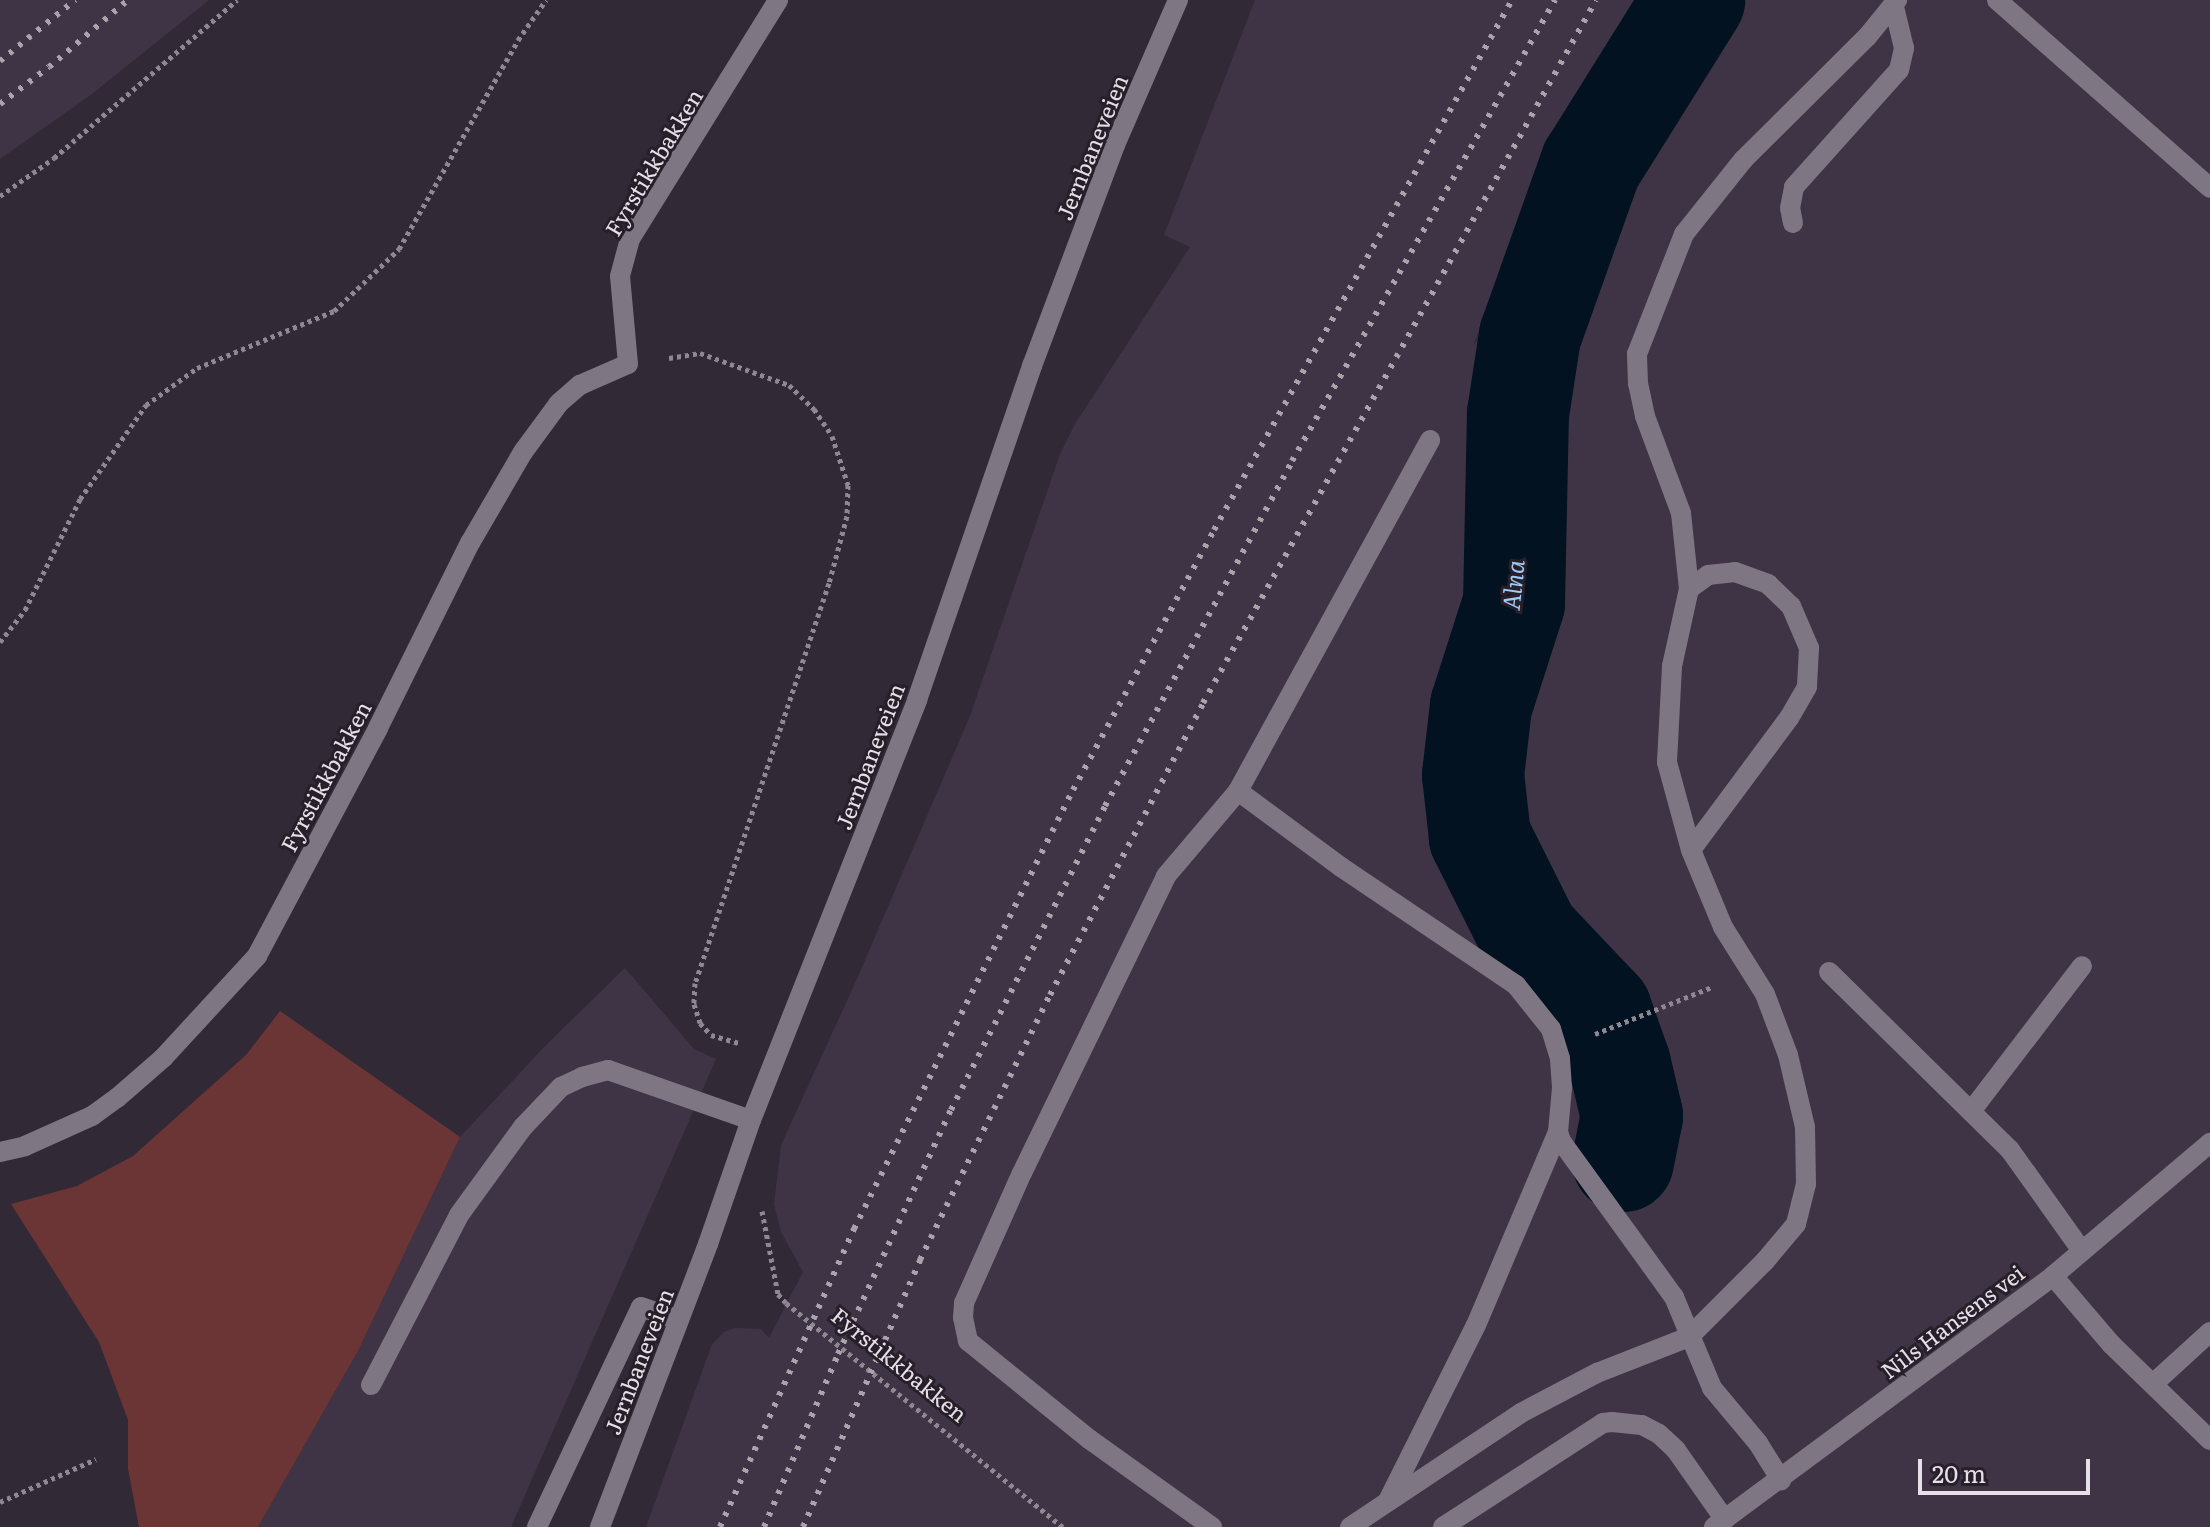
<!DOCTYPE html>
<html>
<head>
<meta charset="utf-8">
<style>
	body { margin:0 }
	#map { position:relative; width:2210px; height:1527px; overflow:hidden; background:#312935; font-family:Literata,serif }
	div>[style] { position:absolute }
	.built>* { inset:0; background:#3f3445 }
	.green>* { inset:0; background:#6b3536 }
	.river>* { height:102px; margin:-51px; padding:0 51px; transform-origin:51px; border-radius:51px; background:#031221 }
	.path>* { height:5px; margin-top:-2.5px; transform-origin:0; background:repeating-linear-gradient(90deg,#8e8892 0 4px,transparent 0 8px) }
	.service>* { height:20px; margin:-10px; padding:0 10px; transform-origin:10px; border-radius:10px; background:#7e7683 }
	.minor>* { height:20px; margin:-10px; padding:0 10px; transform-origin:10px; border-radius:10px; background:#7e7683 }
	.tertiary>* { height:20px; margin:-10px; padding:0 10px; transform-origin:10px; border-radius:10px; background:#7e7683 }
	.rail>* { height:6px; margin-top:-3px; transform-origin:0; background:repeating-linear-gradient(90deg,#a9a3ac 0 4px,transparent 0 12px) }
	span { translate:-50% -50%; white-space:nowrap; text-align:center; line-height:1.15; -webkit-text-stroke:6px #27202b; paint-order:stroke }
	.street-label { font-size:22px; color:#e6e1e9 }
	.water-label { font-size:24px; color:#9fccf7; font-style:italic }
	.scale { position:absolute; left:1918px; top:1459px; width:172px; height:36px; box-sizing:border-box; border:4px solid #e6e1e9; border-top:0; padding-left:10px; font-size:24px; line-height:28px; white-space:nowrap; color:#e6e1e9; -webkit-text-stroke:6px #27202b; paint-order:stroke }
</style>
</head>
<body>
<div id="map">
	<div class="built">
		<i style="clip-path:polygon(0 0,209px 0,92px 94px,0 159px)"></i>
		<i style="clip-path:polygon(1255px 0,1660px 0,1511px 249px,1473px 346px,1728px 0,2210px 0,2210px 1527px,646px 1527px,712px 1344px,724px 1332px,735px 1328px,761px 1329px,769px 1338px,803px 1272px,781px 1232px,774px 1204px,781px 1145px,856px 981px,970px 716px,1060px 454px,1075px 424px,1190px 247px,1164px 235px)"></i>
		<i style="clip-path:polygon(625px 968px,694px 1049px,716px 1059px,511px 1527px,258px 1527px,358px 1351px,460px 1137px,546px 1045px)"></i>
	</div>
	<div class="green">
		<i style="clip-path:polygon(280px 1011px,460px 1137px,358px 1351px,258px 1527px,139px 1527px,128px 1469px,128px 1420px,99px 1342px,11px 1204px,77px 1186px,133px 1156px,246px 1055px)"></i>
	</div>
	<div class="river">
		<i style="left:1623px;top:1161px;width:46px;rotate:-78.7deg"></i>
		<i style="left:1632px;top:1116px;width:52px;rotate:-103.2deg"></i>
		<i style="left:1620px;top:1065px;width:57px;rotate:-109.4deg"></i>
		<i style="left:1601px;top:1011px;width:105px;rotate:-133.5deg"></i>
		<i style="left:1529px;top:935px;width:110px;rotate:-116.6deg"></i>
		<i style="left:1480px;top:837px;width:62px;rotate:-96.4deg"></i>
		<i style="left:1473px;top:775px;width:69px;rotate:-83.4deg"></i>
		<i style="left:1481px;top:706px;width:108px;rotate:-72.2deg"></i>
		<i style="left:1514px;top:603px;width:189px;rotate:-88.8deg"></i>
		<i style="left:1518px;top:414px;width:79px;rotate:-81.3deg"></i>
		<i style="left:1530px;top:336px;width:182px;rotate:-70.4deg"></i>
		<i style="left:1591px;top:165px;width:195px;rotate:-58deg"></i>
	</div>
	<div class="path">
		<i style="left:0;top:196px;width:66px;rotate:-35.1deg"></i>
		<i style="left:54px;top:158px;width:242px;rotate:-40.8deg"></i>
		<i style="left:669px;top:358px;width:31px;rotate:-9deg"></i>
		<i style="left:700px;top:353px;width:95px;rotate:19.8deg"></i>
		<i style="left:789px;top:385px;width:35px;rotate:44deg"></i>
		<i style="left:814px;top:409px;width:32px;rotate:56deg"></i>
		<i style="left:832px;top:436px;width:52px;rotate:71.9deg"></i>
		<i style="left:848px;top:485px;width:31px;rotate:92deg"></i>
		<i style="left:847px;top:516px;width:69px;rotate:105deg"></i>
		<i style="left:829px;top:583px;width:422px;rotate:108.5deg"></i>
		<i style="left:695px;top:983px;width:21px;rotate:93deg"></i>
		<i style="left:694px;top:1004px;width:20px;rotate:72deg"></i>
		<i style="left:700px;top:1023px;width:16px;rotate:47deg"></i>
		<i style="left:711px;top:1035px;width:29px;rotate:16deg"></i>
		<i style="left:0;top:642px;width:41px;rotate:-52deg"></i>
		<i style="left:25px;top:610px;width:124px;rotate:-63.6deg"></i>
		<i style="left:80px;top:499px;width:115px;rotate:-54.9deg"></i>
		<i style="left:146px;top:405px;width:63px;rotate:-36deg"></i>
		<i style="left:197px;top:368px;width:148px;rotate:-22.6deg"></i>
		<i style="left:334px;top:311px;width:90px;rotate:-43.6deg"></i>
		<i style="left:399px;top:249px;width:241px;rotate:-60.3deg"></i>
		<i style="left:518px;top:40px;width:49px;rotate:-55deg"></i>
		<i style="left:1595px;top:1034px;width:126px;rotate:-21.9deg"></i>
		<i style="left:762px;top:1211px;width:85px;rotate:79.1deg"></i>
		<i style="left:778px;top:1294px;width:12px;rotate:48deg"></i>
		<i style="left:786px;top:1303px;width:356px;rotate:39deg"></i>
		<i style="left:0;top:1502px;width:105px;rotate:-24.1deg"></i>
	</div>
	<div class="service">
		<i style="left:1997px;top:0;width:284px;rotate:41.4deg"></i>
		<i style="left:1793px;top:223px;width:15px;rotate:-101deg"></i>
		<i style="left:1790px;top:208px;width:21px;rotate:-79deg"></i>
		<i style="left:1794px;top:187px;width:157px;rotate:-48.1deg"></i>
		<i style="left:1899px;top:70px;width:23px;rotate:-77deg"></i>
		<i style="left:1904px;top:48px;width:42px;rotate:-103.7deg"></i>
		<i style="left:628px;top:364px;width:88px;rotate:-95.2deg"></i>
		<i style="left:620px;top:276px;width:38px;rotate:-75deg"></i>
		<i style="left:630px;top:239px;width:281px;rotate:-58.2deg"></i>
		<i style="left:1689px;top:589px;width:76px;rotate:-96deg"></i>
		<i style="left:1681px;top:513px;width:103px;rotate:-110.4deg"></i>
		<i style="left:1645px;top:416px;width:33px;rotate:-102deg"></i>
		<i style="left:1638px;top:384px;width:30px;rotate:-92deg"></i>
		<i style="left:1637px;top:354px;width:129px;rotate:-68.6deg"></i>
		<i style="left:1684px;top:234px;width:95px;rotate:-51.4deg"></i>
		<i style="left:1743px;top:160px;width:175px;rotate:-44.8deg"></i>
		<i style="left:1867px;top:37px;width:48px;rotate:-51deg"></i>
		<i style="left:1238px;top:791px;width:128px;rotate:36.4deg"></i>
		<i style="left:1341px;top:867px;width:211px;rotate:34deg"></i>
		<i style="left:1516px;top:985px;width:56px;rotate:51.5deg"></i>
		<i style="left:1551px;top:1029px;width:31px;rotate:73deg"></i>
		<i style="left:1560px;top:1059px;width:29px;rotate:86deg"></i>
		<i style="left:1562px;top:1088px;width:44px;rotate:95.2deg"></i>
		<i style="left:1558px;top:1132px;width:210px;rotate:113deg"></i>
		<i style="left:1476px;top:1325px;width:195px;rotate:116.6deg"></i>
		<i style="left:1829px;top:972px;width:254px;rotate:44.5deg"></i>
		<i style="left:2010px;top:1150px;width:124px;rotate:54.5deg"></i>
		<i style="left:1972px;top:1110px;width:181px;rotate:-52.6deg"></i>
		<i style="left:1558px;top:1132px;width:9px;rotate:72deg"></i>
		<i style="left:1561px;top:1141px;width:193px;rotate:54.1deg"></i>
		<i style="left:1674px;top:1297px;width:99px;rotate:67.3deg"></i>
		<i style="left:1712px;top:1388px;width:72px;rotate:50.1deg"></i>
		<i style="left:1758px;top:1443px;width:44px;rotate:58.1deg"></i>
		<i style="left:2053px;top:1276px;width:89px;rotate:49.5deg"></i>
		<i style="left:2111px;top:1344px;width:138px;rotate:44.1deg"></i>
		<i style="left:2153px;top:1384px;width:77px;rotate:-42.4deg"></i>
		<i style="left:371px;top:1385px;width:191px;rotate:-62.6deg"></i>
		<i style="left:459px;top:1215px;width:109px;rotate:-54deg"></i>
		<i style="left:523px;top:1127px;width:55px;rotate:-46.5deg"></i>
		<i style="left:561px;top:1087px;width:23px;rotate:-25deg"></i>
		<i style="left:582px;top:1077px;width:27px;rotate:-15deg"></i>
		<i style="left:608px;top:1070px;width:151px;rotate:19.3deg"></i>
		<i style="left:537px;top:1527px;width:243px;rotate:-64.7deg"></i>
		<i style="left:641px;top:1307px;width:40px;rotate:18.9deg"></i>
		<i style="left:1212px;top:1527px;width:151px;rotate:-144.4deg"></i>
		<i style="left:1089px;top:1439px;width:156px;rotate:-141deg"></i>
		<i style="left:968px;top:1341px;width:24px;rotate:-102deg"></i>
		<i style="left:963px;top:1318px;width:15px;rotate:-86deg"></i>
		<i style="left:964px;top:1303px;width:142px;rotate:-66deg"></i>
		<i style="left:1022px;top:1173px;width:330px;rotate:-64.1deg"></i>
		<i style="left:1166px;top:876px;width:111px;rotate:-49.7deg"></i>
		<i style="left:1238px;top:791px;width:400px;rotate:-61.3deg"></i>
		<i style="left:1350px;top:1527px;width:206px;rotate:-33.7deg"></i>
		<i style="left:1521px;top:1413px;width:86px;rotate:-27.8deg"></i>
		<i style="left:1597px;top:1373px;width:99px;rotate:-21.4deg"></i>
		<i style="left:1689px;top:1337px;width:107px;rotate:-45deg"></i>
		<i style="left:1765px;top:1261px;width:48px;rotate:-50deg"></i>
		<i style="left:1796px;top:1224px;width:41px;rotate:-76deg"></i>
		<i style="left:1806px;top:1184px;width:57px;rotate:-91deg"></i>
		<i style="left:1805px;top:1127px;width:74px;rotate:-103.3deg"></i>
		<i style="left:1788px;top:1055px;width:65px;rotate:-110.7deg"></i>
		<i style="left:1765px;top:994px;width:79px;rotate:-122.1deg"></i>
		<i style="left:1723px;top:927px;width:83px;rotate:-112.6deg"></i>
		<i style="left:1691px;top:850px;width:91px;rotate:-105.3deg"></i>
		<i style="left:1667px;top:762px;width:96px;rotate:-87deg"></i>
		<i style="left:1672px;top:666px;width:79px;rotate:-77.6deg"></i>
		<i style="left:1689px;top:589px;width:24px;rotate:-36deg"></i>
		<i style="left:1708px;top:575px;width:27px;rotate:-6deg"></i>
		<i style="left:1735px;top:572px;width:35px;rotate:20deg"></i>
		<i style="left:1768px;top:584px;width:32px;rotate:44deg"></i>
		<i style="left:1791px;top:606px;width:46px;rotate:66.8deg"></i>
		<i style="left:1809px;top:648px;width:39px;rotate:93deg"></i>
		<i style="left:1807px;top:687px;width:36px;rotate:120deg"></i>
		<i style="left:1789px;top:718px;width:164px;rotate:126.6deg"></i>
		<i style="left:1443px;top:1527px;width:191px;rotate:-33deg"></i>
		<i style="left:1603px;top:1423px;width:9px;rotate:-6deg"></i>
		<i style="left:1612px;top:1422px;width:30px;rotate:6deg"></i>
		<i style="left:1642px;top:1425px;width:19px;rotate:28deg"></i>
		<i style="left:1659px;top:1434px;width:23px;rotate:43deg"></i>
		<i style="left:1676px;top:1450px;width:85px;rotate:55deg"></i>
	</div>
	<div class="minor">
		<i style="left:0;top:1152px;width:26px;rotate:-13deg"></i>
		<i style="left:25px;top:1146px;width:73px;rotate:-24.1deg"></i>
		<i style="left:92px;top:1116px;width:31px;rotate:-36deg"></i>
		<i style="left:117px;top:1098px;width:61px;rotate:-41deg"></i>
		<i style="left:163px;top:1058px;width:139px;rotate:-47.3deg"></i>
		<i style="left:257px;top:956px;width:258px;rotate:-62deg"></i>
		<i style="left:378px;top:728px;width:207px;rotate:-63.6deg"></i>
		<i style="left:470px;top:543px;width:105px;rotate:-59.8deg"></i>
		<i style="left:523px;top:452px;width:61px;rotate:-53.7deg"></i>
		<i style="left:559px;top:403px;width:28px;rotate:-41deg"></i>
		<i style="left:580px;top:385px;width:52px;rotate:-23.6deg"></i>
		<i style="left:1714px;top:1527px;width:422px;rotate:-36.5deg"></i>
		<i style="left:2053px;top:1276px;width:206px;rotate:-40.3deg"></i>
	</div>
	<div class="tertiary">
		<i style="left:600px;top:1527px;width:303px;rotate:-69.1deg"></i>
		<i style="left:708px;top:1244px;width:131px;rotate:-70.9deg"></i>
		<i style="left:751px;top:1120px;width:452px;rotate:-68.4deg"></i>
		<i style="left:917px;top:700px;width:353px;rotate:-71deg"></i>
		<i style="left:1032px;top:366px;width:236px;rotate:-69.4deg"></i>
		<i style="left:1115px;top:145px;width:158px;rotate:-66.5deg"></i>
	</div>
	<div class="rail">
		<i style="left:0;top:61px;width:97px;rotate:-39.1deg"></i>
		<i style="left:0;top:104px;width:61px;rotate:-37.1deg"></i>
		<i style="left:49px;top:67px;width:104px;rotate:-40.3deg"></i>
		<i style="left:720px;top:1527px;width:327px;rotate:-65.8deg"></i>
		<i style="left:854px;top:1229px;width:491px;rotate:-63.5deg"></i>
		<i style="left:1073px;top:790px;width:296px;rotate:-61.5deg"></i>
		<i style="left:1214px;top:530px;width:608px;rotate:-60.65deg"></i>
		<i style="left:764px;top:1527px;width:188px;rotate:-66.8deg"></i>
		<i style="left:838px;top:1354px;width:269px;rotate:-65.2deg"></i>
		<i style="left:951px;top:1110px;width:341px;rotate:-63.1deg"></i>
		<i style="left:1105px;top:806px;width:392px;rotate:-61.5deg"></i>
		<i style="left:1292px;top:461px;width:531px;rotate:-60.3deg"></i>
		<i style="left:803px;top:1527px;width:292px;rotate:-66.3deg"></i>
		<i style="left:920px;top:1260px;width:295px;rotate:-63.9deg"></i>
		<i style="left:1050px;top:995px;width:330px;rotate:-62.3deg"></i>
		<i style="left:1203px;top:703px;width:805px;rotate:-60.79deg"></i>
	</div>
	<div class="street-label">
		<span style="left:1091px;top:147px;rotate:-68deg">Jernbaneveien</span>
		<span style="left:653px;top:162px;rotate:-59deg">Fyrstikkbakken</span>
		<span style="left:869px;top:756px;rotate:-69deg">Jernbaneveien</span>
		<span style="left:325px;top:776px;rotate:-62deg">Fyrstikkbakken</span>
		<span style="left:1952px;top:1321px;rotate:-37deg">Nils Hansens vei</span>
		<span style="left:638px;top:1361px;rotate:-69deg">Jernbaneveien</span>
		<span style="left:900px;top:1364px;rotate:39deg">Fyrstikkbakken</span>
	</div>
	<div class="water-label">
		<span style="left:1512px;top:585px;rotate:-84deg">Alna</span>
	</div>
	<div class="scale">20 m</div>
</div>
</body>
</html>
